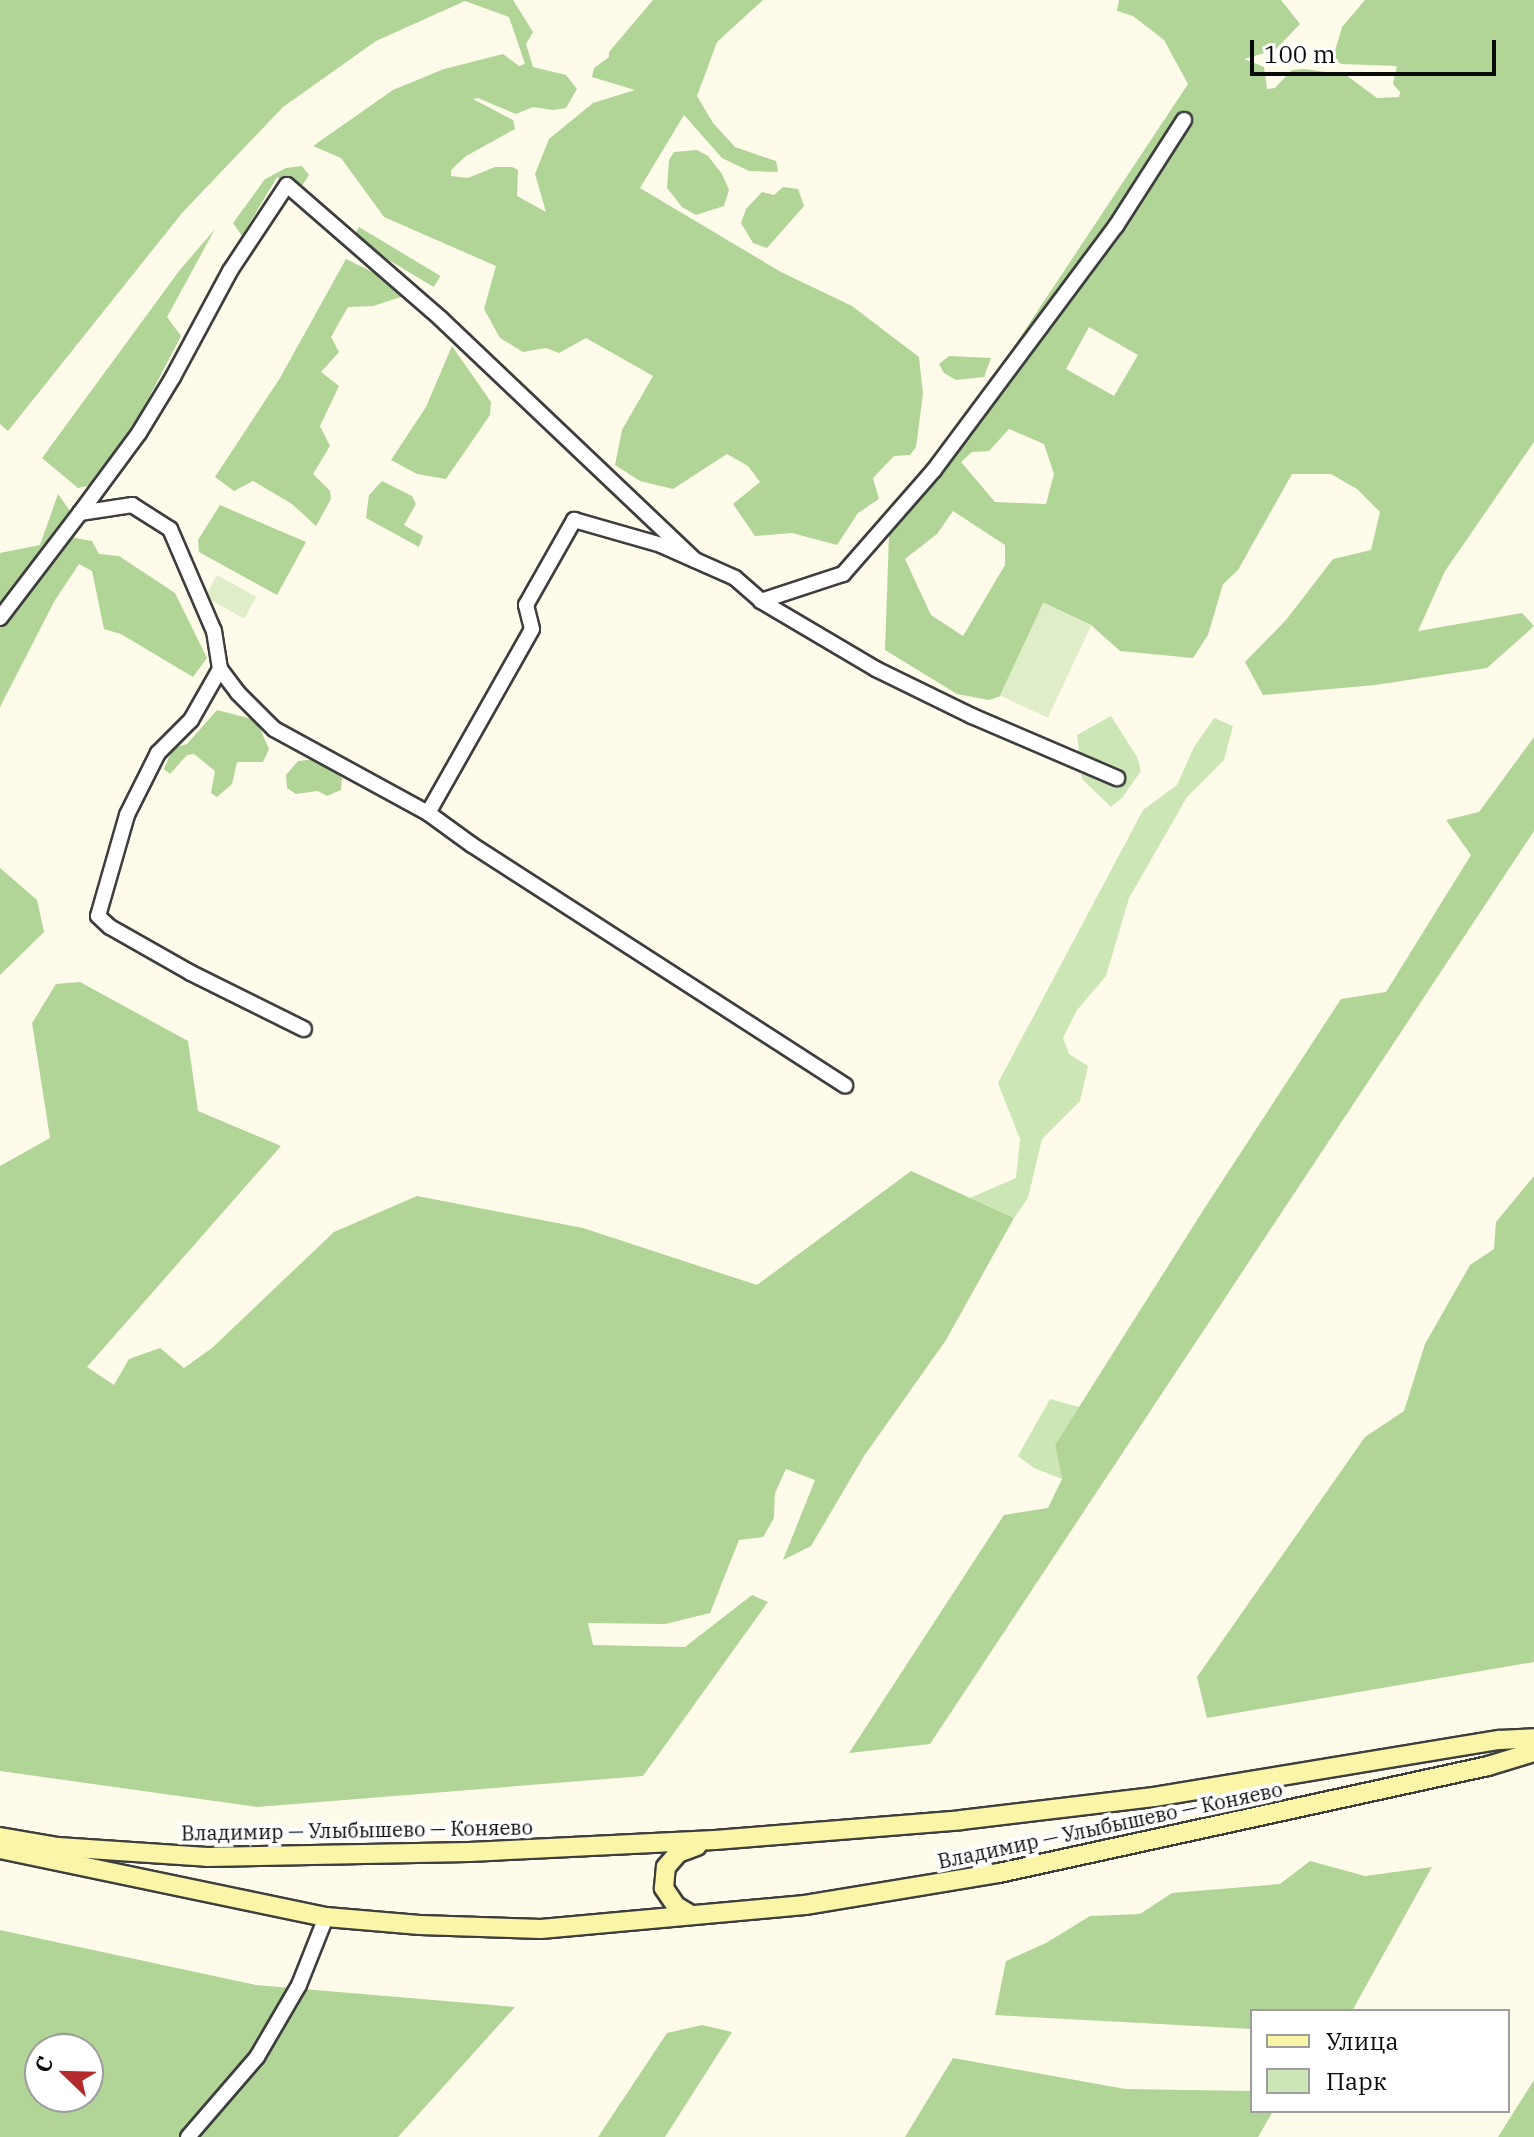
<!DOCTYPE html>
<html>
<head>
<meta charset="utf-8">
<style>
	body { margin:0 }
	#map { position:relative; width:1534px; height:2137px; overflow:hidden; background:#fefbea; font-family:"IBM Plex Serif",serif }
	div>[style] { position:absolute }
	.green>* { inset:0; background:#cde6b6 }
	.forest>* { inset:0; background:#b0d597; transform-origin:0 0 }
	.pitch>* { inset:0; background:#dfedc8; transform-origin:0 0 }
	.roads { filter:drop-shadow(2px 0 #3e3e3e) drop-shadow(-2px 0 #3e3e3e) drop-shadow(0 2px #3e3e3e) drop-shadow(0 -2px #3e3e3e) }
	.street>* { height:14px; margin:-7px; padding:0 7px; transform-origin:7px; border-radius:7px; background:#fff }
	.secondary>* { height:18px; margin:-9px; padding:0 9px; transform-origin:9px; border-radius:9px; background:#fbf5a8 }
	span { translate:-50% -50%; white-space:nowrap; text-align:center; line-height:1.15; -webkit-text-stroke:8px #fff; paint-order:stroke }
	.street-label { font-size:20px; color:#0b0b0b }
	.legend { position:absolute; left:1250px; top:2009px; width:260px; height:104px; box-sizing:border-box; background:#fff; border:2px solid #9d9d9d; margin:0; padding:10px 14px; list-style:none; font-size:24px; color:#0b0b0b }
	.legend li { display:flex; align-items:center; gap:16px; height:40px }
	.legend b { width:40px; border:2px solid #9d9d9d }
	.north { position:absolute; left:24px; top:2033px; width:80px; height:80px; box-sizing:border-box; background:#fff; border:2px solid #9d9d9d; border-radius:50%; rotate:293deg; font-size:22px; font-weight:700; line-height:32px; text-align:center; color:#0b0b0b }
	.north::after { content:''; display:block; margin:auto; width:28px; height:36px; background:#b32b2c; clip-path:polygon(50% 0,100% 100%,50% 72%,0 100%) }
	.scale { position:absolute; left:1250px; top:40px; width:246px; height:36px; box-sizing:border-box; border:4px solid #0b0b0b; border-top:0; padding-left:10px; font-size:24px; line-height:28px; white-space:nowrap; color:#0b0b0b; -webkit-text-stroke:6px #fff; paint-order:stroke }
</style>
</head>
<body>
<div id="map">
	<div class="green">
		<i style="clip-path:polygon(1111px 716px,1137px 757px,1141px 771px,1122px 798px,1111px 807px,1082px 779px,1077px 735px)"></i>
		<i style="clip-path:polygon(1214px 718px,1233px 726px,1224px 760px,1187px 797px,1129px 898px,1106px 976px,1077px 1010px,1063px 1038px,1069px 1054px,1088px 1066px,1080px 1101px,1042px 1139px,1028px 1198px,1014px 1218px,970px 1198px,1016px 1178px,1020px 1139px,998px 1083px,1143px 810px,1177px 785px,1194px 747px)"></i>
		<i style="clip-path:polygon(1050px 1399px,1079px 1407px,1055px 1445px,1062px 1479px,1034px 1468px,1018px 1456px)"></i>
	</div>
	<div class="forest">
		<i style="clip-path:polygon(0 0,513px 0,533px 32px,526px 44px,533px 67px,566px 75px,577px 89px,566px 108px,553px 110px,533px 107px,516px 114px,478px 98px,473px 99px,513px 120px,515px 129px,466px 156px,451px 170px,451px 176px,468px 178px,495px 167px,512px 167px,518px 170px,517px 196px,546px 212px,535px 174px,549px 139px,593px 103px,635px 90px,592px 77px,594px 68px,609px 57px,609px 52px,653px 0,763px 0,717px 42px,697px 96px,713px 123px,735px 147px,776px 161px,778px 172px,749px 171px,722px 158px,684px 115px,640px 188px,781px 272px,852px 306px,919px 357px,923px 394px,916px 447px,910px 455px,894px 456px,873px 478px,879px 499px,858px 513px,837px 545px,792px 533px,755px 536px,733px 504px,760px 482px,748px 466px,727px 454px,673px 489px,640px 481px,615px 465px,622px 430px,653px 376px,586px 338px,559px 353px,546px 348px,523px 352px,500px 338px,484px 309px,496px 266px,384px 217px,341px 158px,313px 146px,393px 90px,444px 69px,503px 54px,519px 66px,525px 64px,509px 17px,465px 1px,376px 41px,283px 107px,182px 213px,8px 431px,0 424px)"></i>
		<i style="clip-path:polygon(evenodd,1119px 0,1281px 0,1300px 24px,1275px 50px,1244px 59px,1264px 67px,1267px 89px,1275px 88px,1292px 70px,1305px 69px,1346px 75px,1377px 98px,1399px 97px,1400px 92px,1393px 84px,1397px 66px,1341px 64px,1333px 58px,1342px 27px,1365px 0,1534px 0,1534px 442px,1445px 571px,1418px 631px,1522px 613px,1534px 626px,1487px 668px,1375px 685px,1263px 695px,1245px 662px,1286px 620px,1333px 559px,1371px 550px,1380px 512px,1357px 489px,1331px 474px,1292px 474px,1238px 570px,1223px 584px,1208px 635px,1193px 658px,1120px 651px,1091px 625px,1044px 603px,1001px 696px,989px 700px,957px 694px,885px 650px,889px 535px,1188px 84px,1164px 40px,1133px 16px,1117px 11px,1119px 0,1089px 327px,1138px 355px,1114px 396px,1066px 369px,1089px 327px,1119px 0,1009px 429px,1044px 444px,1054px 474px,1046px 504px,995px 502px,961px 462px,972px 452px,989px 451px,1009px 429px,1119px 0,953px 511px,1005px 545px,1005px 565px,963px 636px,931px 615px,905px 559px,937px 534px,953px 511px)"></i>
		<i style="clip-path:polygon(697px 150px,708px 156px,722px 174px,729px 190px,724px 206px,696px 215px,682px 207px,667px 188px,669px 160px,674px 152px)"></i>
		<i style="clip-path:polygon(302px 166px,309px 175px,299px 190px,277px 177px,242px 236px,233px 223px,265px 179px,286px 168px)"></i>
		<i style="clip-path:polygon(783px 187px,798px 189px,804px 206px,767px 248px,753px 243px,741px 223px,746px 209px,762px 192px,774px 195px)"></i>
		<i style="left:359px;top:227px;width:95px;height:13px;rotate:31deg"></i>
		<i style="clip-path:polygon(215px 229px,167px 317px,181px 336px,130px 434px,111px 481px,78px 488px,42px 458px,179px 271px)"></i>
		<i style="clip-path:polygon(346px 259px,405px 288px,401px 297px,373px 306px,348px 307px,331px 337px,339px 352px,321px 372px,339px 386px,320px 426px,330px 446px,313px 474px,330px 491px,331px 499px,316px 526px,292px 504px,253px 481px,234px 491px,215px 477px,280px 378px)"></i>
		<i style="clip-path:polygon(452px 346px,491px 402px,490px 415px,446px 479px,417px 474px,391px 460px,426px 407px)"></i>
		<i style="clip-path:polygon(949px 356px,991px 358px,984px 377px,956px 380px,944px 373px,939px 364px)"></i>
		<i style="clip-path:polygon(382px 481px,412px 496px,416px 504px,404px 525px,423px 536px,419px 547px,366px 518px,369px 495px)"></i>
		<i style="clip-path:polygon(58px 494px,70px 511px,70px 537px,92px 541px,99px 554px,119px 556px,175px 593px,207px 658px,193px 677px,121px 634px,104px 629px,92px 571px,79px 564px,55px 600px,0 707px,0 553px,40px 545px)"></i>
		<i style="clip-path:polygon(220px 505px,306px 542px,277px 595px,199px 552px,198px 540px)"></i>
		<i style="clip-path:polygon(217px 710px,256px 720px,269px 749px,263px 762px,237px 762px,232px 784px,217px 797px,211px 793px,215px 771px,194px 754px,187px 755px,170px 774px,164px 769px,173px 748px,187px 744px)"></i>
		<i style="clip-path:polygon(1534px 737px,1534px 831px,930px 1744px,849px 1753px,1004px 1515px,1048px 1508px,1062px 1479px,1055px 1445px,1204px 1209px,1341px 999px,1386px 992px,1471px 855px,1446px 820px,1479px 812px)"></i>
		<i style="clip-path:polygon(317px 759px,330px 765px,342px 778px,341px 790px,327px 796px,318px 791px,296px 794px,287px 788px,286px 775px,298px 761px)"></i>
		<i style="clip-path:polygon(0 868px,37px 900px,44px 932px,0 975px)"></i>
		<i style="clip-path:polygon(80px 982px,188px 1041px,198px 1111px,281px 1146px,87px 1367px,114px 1385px,129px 1359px,160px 1348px,184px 1368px,212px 1348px,334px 1232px,417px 1196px,583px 1228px,757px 1285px,911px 1171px,1014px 1218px,946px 1340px,864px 1456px,811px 1546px,783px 1560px,815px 1480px,786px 1469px,775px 1493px,774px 1518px,763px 1537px,739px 1540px,710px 1613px,665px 1624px,588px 1623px,593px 1645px,685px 1647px,752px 1595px,768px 1602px,643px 1776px,257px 1807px,0 1771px,0 1166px,50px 1138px,32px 1023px,56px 984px)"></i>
		<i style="clip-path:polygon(1534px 1176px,1534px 1662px,1207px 1718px,1197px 1677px,1365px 1437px,1404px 1411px,1425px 1344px,1470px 1265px,1494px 1249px,1496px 1222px)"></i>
		<i style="clip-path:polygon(1310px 1861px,1365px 1876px,1432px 1867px,1352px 2011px,1252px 2011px,1252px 2029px,995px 2015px,1006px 1961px,1046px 1943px,1090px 1916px,1140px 1914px,1172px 1893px,1280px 1884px)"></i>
		<i style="clip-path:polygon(evenodd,0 1930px,256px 1985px,515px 2007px,398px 2137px,0 2137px,0 1930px,40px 2049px,88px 2049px,88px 2097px,40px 2097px,40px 2049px)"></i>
		<i style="clip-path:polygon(702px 2025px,732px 2032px,665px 2137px,598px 2137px,667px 2033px)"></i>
		<i style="clip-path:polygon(953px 2058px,1125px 2089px,1252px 2091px,1252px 2111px,1273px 2111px,1258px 2137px,905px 2137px)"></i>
		<i style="clip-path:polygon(1534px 2080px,1534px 2137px,1498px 2137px)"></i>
	</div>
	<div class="pitch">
		<i style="left:217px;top:575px;width:45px;height:25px;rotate:29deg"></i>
		<i style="left:1043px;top:603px;width:53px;height:102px;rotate:25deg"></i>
	</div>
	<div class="roads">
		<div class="street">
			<i style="left:80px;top:513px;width:99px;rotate:-53.6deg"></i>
			<i style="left:139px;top:433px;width:66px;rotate:-58.7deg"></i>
			<i style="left:173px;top:377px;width:120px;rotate:-61.7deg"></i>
			<i style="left:230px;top:271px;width:103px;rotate:-56.5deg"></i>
			<i style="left:287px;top:185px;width:204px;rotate:41deg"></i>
			<i style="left:441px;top:319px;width:350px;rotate:43.5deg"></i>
			<i style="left:761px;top:601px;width:86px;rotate:-18.2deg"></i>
			<i style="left:843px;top:574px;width:138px;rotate:-48.8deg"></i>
			<i style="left:934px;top:470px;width:304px;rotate:-53.3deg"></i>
			<i style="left:1116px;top:226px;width:126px;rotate:-57.3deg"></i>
			<i style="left:0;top:618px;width:132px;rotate:-52.7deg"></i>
			<i style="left:80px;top:513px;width:53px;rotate:-8.7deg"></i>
			<i style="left:132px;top:505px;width:45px;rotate:32.3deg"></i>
			<i style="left:170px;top:529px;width:111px;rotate:66.7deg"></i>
			<i style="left:214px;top:631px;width:38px;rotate:81deg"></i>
			<i style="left:220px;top:669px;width:30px;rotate:53deg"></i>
			<i style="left:238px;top:693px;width:51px;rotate:45deg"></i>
			<i style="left:274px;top:729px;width:175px;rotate:28.6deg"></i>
			<i style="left:428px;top:813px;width:54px;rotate:36deg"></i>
			<i style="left:472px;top:845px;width:444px;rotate:32.8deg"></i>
			<i style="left:220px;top:669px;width:59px;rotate:119.6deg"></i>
			<i style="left:191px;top:720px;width:47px;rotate:135deg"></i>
			<i style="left:158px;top:753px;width:69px;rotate:116.6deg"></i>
			<i style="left:127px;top:815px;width:105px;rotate:106deg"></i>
			<i style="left:98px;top:916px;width:16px;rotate:43deg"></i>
			<i style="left:110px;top:927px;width:93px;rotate:29.6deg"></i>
			<i style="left:191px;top:973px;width:126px;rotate:26.4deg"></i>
			<i style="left:428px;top:813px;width:211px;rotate:-60.5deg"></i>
			<i style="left:532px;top:629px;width:25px;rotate:-104deg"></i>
			<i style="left:526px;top:605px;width:98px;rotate:-60.5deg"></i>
			<i style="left:574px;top:520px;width:91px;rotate:16deg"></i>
			<i style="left:661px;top:545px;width:81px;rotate:24deg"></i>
			<i style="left:735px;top:578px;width:35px;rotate:41deg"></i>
			<i style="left:761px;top:601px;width:134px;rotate:30.6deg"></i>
			<i style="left:876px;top:669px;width:107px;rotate:26.1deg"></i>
			<i style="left:972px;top:716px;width:158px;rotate:23.2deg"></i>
			<i style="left:188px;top:2137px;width:106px;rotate:-49.2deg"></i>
			<i style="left:257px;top:2057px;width:83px;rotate:-59.7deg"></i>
			<i style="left:299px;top:1985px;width:73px;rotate:-68.3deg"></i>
		</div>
		<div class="secondary">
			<i style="left:0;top:1837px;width:59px;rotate:9.8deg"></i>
			<i style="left:58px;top:1847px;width:149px;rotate:3.8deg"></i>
			<i style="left:207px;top:1857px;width:262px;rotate:-1.1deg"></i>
			<i style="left:469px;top:1852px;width:246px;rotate:-2.8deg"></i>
			<i style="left:715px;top:1840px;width:247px;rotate:-4.6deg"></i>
			<i style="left:961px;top:1820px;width:194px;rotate:-6.8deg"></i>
			<i style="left:1154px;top:1797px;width:351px;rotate:-9.4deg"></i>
			<i style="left:1500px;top:1740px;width:34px;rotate:-3deg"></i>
			<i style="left:0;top:1849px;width:333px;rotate:11.8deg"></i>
			<i style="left:326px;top:1917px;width:94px;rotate:4.9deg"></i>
			<i style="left:420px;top:1925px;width:121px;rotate:1.9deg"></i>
			<i style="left:541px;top:1929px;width:265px;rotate:-5.2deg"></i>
			<i style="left:805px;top:1905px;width:197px;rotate:-9.4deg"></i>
			<i style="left:999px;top:1873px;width:501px;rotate:-12.34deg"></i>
			<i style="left:1488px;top:1766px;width:48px;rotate:-16.9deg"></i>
			<i style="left:691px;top:1915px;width:17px;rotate:-149deg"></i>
			<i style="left:676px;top:1906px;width:22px;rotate:-124deg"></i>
			<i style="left:664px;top:1888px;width:21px;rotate:-85deg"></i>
			<i style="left:666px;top:1867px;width:18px;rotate:-49deg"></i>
			<i style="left:678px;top:1853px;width:20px;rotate:-20deg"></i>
		</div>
	</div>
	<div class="street-label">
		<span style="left:1110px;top:1825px;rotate:-12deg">Владимир — Улыбышево — Коняево</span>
		<span style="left:357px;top:1830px;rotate:-1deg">Владимир — Улыбышево — Коняево</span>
	</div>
	<ul class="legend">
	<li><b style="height:10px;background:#fbf5a8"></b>Улица</li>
	<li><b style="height:22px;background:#cde6b6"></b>Парк</li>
	</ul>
	<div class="north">С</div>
	<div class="scale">100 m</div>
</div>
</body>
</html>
